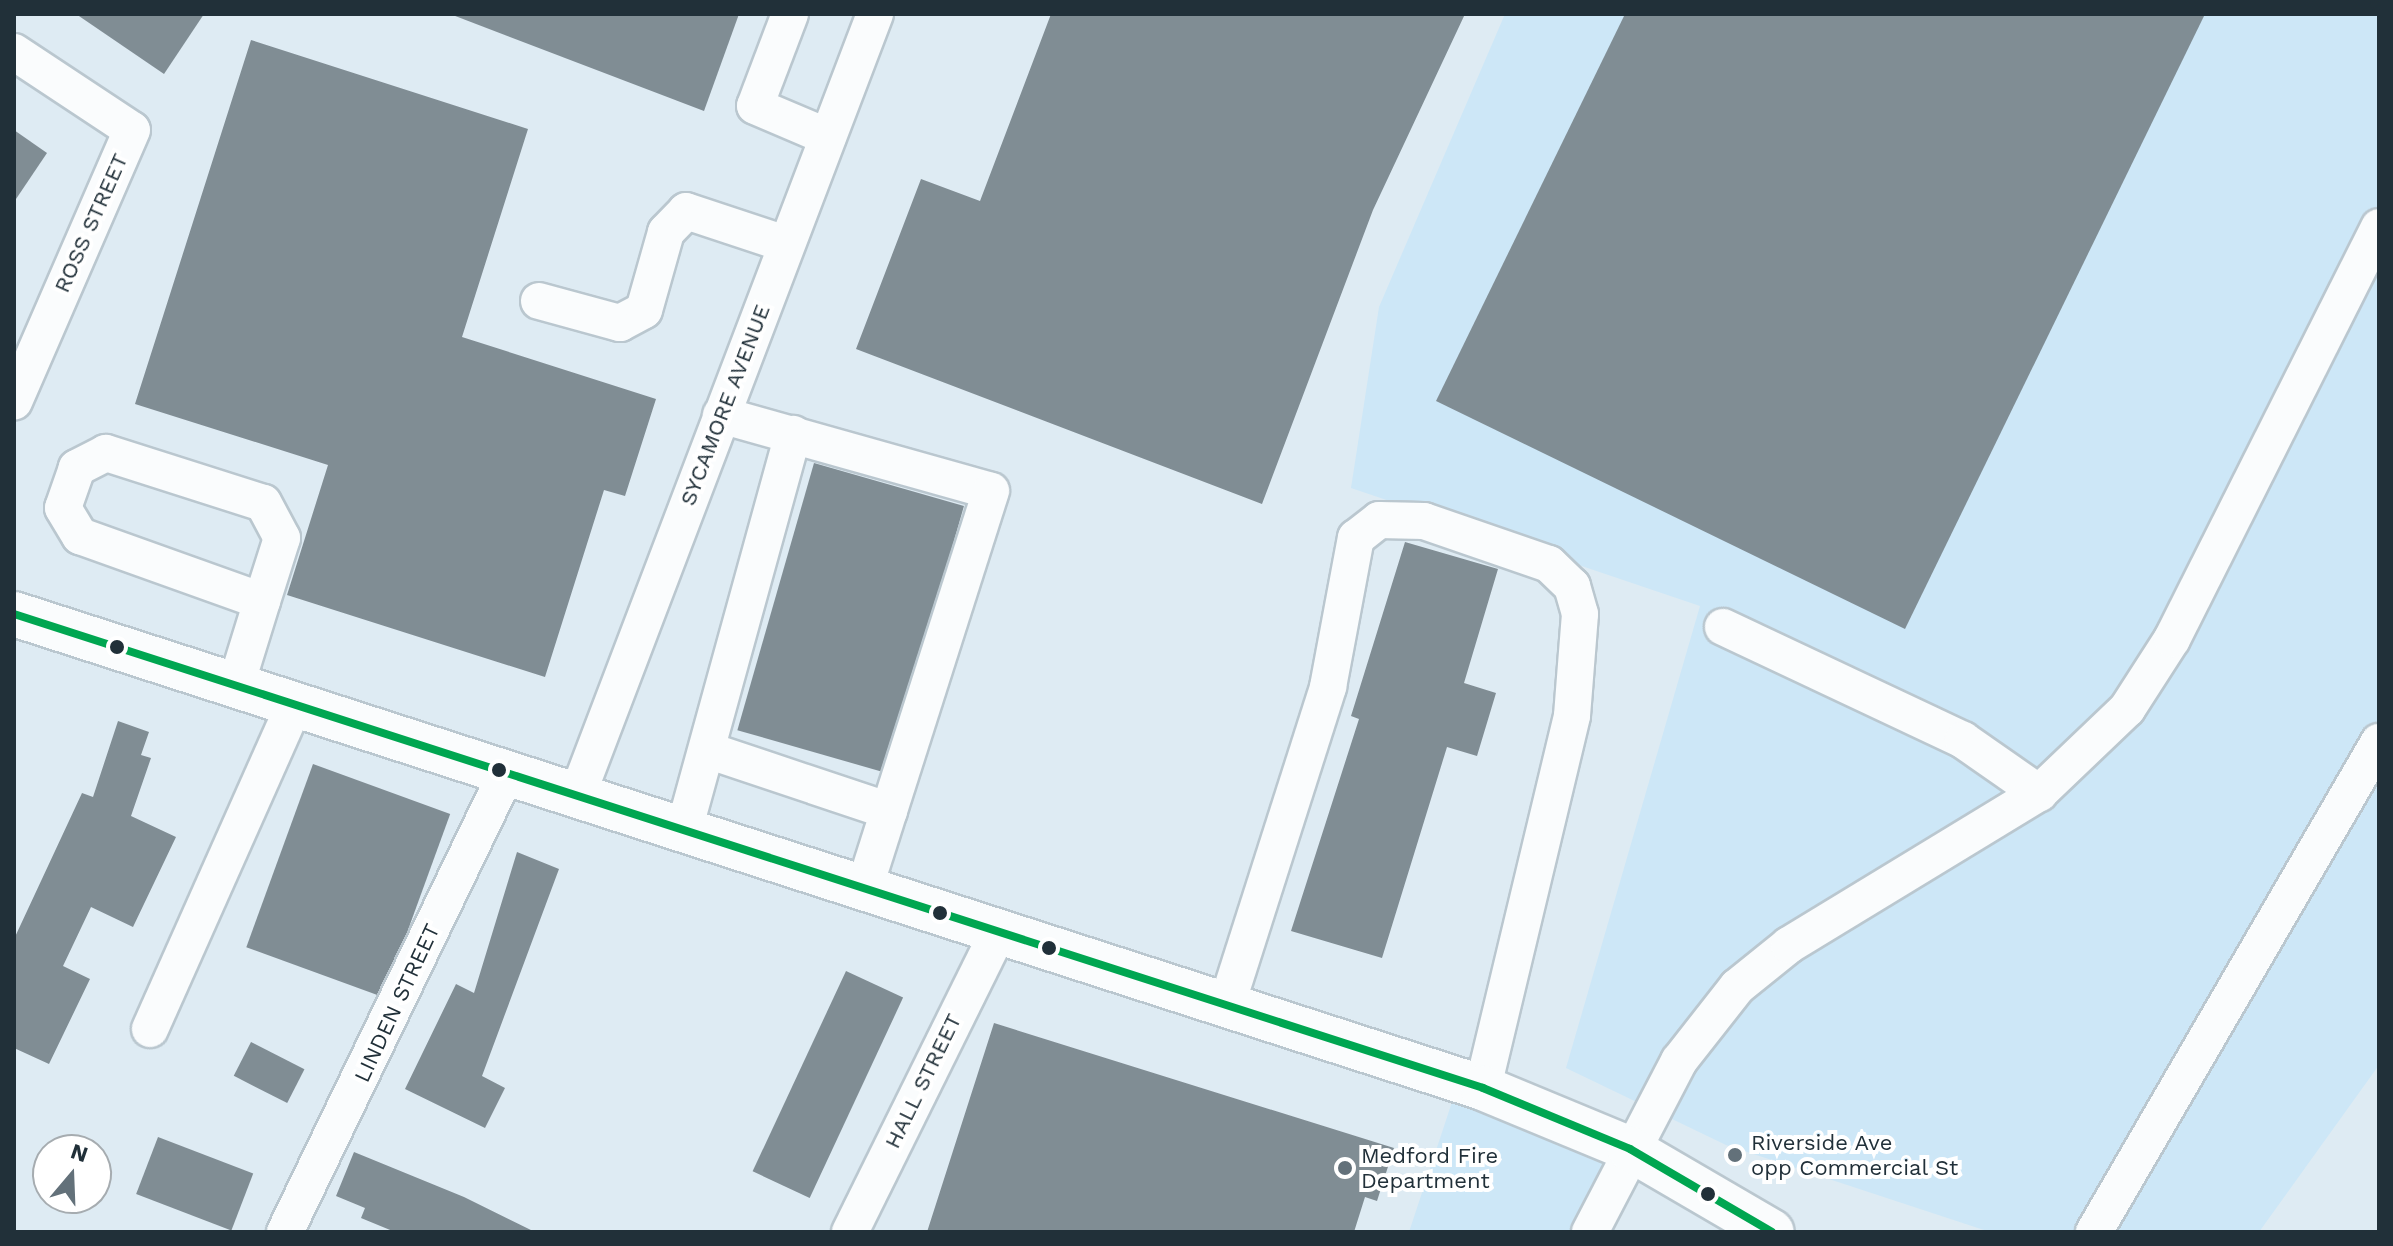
<!DOCTYPE html>
<html>
<head>
<meta charset="utf-8">
<style>
	body { margin:0 }
	#map { position:relative; width:2393px; height:1246px; overflow:hidden; background:#deebf3; font-family:"Work Sans",sans-serif }
	div>[style] { position:absolute }
	.built>* { inset:0; background:#cde7f7 }
	.building>* { inset:0; background:#808d94; transform-origin:0 0 }
	.roads { filter:drop-shadow(2px 0 #bac7cf) drop-shadow(-2px 0 #bac7cf) drop-shadow(0 2px #bac7cf) drop-shadow(0 -2px #bac7cf) }
	.minor>* { height:36px; margin:-18px; padding:0 18px; transform-origin:18px; border-radius:18px; background:#fafcfd }
	.major>* { height:44px; margin:-22px; padding:0 22px; transform-origin:22px; border-radius:22px; background:#fafcfd }
	.bus-1>* { height:8px; margin:-4px; padding:0 4px; transform-origin:4px; border-radius:4px; background:#00a651 }
	.dots>* { width:22px; height:22px; translate:-50% -50%; box-sizing:border-box; border:4px solid #fff; border-radius:50% }
	span { translate:-50% -50%; white-space:nowrap; text-align:center; line-height:1.15; -webkit-text-stroke:8px #fff; paint-order:stroke }
	.street-label { font-size:22px; color:#213039 }
	.poi-label { font-size:22px; color:#213039 }
	.left { translate:0 -50%; text-align:left }
	.frame { position:absolute; inset:0; border:16px solid #213039; pointer-events:none }
	.north { position:absolute; left:32px; top:1134px; width:80px; height:80px; box-sizing:border-box; background:#fff; border:2px solid #a6acb0; border-radius:50%; rotate:19deg; font-size:22px; font-weight:700; line-height:32px; text-align:center; color:#213039 }
	.north::after { content:''; display:block; margin:auto; width:28px; height:36px; background:#63717a; clip-path:polygon(50% 0,100% 100%,50% 72%,0 100%) }
</style>
</head>
<body>
<div id="map">
	<div class="built">
		<i style="clip-path:polygon(1505px 14px,2379px 14px,2379px 1065px,2259px 1232px,1990px 1232px,1726px 1145px,1566px 1068px,1700px 606px,1351px 488px,1379px 307px)"></i>
		<i style="clip-path:polygon(1456px 1090px,1619px 1152px,1579px 1232px,1409px 1232px)"></i>
	</div>
	<div class="building">
		<i style="clip-path:polygon(76px 14px,204px 14px,164px 74px)"></i>
		<i style="clip-path:polygon(450px 14px,739px 14px,704px 111px)"></i>
		<i style="clip-path:polygon(1051px 14px,1465px 14px,1373px 210px,1262px 504px,856px 349px,921px 179px,980px 201px)"></i>
		<i style="clip-path:polygon(1625px 14px,2205px 14px,1905px 629px,1436px 401px)"></i>
		<i style="clip-path:polygon(251px 40px,528px 129px,462px 337px,656px 399px,625px 496px,604px 490px,545px 677px,287px 595px,328px 465px,135px 404px)"></i>
		<i style="clip-path:polygon(14px 130px,47px 153px,14px 202px)"></i>
		<i style="left:814px;top:463px;width:156px;height:278px;rotate:16deg"></i>
		<i style="clip-path:polygon(1405px 542px,1498px 569px,1464px 683px,1496px 693px,1477px 756px,1447px 747px,1382px 958px,1291px 931px,1359px 719px,1351px 716px)"></i>
		<i style="clip-path:polygon(118px 721px,149px 732px,141px 755px,151px 758px,131px 816px,176px 837px,133px 927px,91px 907px,63px 966px,90px 979px,49px 1064px,14px 1048px,14px 939px,82px 793px,93px 797px)"></i>
		<i style="left:313px;top:764px;width:146px;height:195px;rotate:20deg"></i>
		<i style="clip-path:polygon(517px 852px,559px 869px,482px 1076px,505px 1088px,485px 1128px,405px 1089px,456px 984px,474px 993px)"></i>
		<i style="left:846px;top:971px;width:63px;height:221px;rotate:25deg"></i>
		<i style="clip-path:polygon(994px 1023px,1394px 1148px,1377px 1201px,1365px 1197px,1354px 1232px,927px 1232px)"></i>
		<i style="left:251px;top:1042px;width:60px;height:38px;rotate:27deg"></i>
		<i style="left:158px;top:1137px;width:102px;height:61px;rotate:21deg"></i>
		<i style="clip-path:polygon(354px 1152px,464px 1197px,535px 1232px,395px 1232px,361px 1218px,365px 1208px,336px 1196px)"></i>
	</div>
	<div class="roads">
		<div class="minor">
			<i style="left:790px;top:14px;width:98px;rotate:110.8deg"></i>
			<i style="left:755px;top:106px;width:79px;rotate:23deg"></i>
			<i style="left:14px;top:52px;width:141px;rotate:33.5deg"></i>
			<i style="left:132px;top:130px;width:296px;rotate:113.5deg"></i>
			<i style="left:539px;top:301px;width:84px;rotate:15.2deg"></i>
			<i style="left:620px;top:323px;width:27px;rotate:-28deg"></i>
			<i style="left:644px;top:310px;width:81px;rotate:-74.2deg"></i>
			<i style="left:666px;top:232px;width:29px;rotate:-46deg"></i>
			<i style="left:686px;top:211px;width:105px;rotate:18.3deg"></i>
			<i style="left:721px;top:415px;width:280px;rotate:15.7deg"></i>
			<i style="left:991px;top:491px;width:417px;rotate:107.7deg"></i>
			<i style="left:1723px;top:627px;width:265px;rotate:25.2deg"></i>
			<i style="left:1963px;top:740px;width:93px;rotate:34.9deg"></i>
			<i style="left:236px;top:685px;width:88px;rotate:-72.8deg"></i>
			<i style="left:262px;top:601px;width:66px;rotate:-72.4deg"></i>
			<i style="left:282px;top:538px;width:40px;rotate:-118deg"></i>
			<i style="left:263px;top:503px;width:165px;rotate:-162.3deg"></i>
			<i style="left:106px;top:453px;width:33px;rotate:153deg"></i>
			<i style="left:77px;top:468px;width:42px;rotate:109.3deg"></i>
			<i style="left:63px;top:508px;width:33px;rotate:59deg"></i>
			<i style="left:80px;top:536px;width:193px;rotate:19.7deg"></i>
			<i style="left:707px;top:750px;width:192px;rotate:18.5deg"></i>
			<i style="left:577px;top:796px;width:837px;rotate:-69.14deg"></i>
			<i style="left:684px;top:830px;width:411px;rotate:-74.6deg"></i>
			<i style="left:1227px;top:1004px;width:333px;rotate:-72.3deg"></i>
			<i style="left:1328px;top:687px;width:152px;rotate:-79.4deg"></i>
			<i style="left:1356px;top:538px;width:29px;rotate:-38deg"></i>
			<i style="left:1379px;top:520px;width:45px;rotate:1.3deg"></i>
			<i style="left:1424px;top:521px;width:132px;rotate:19deg"></i>
			<i style="left:1549px;top:564px;width:32px;rotate:44deg"></i>
			<i style="left:1572px;top:586px;width:29px;rotate:74deg"></i>
			<i style="left:1580px;top:614px;width:102px;rotate:94.5deg"></i>
			<i style="left:1572px;top:716px;width:382px;rotate:103.5deg"></i>
			<i style="left:150px;top:1029px;width:356px;rotate:-66deg"></i>
			<i style="left:285px;top:1232px;width:511px;rotate:-64.24deg"></i>
			<i style="left:850px;top:1232px;width:335px;rotate:-63.7deg"></i>
			<i style="left:1590px;top:1232px;width:193px;rotate:-62.5deg"></i>
			<i style="left:1679px;top:1061px;width:94px;rotate:-51.9deg"></i>
			<i style="left:1737px;top:987px;width:67px;rotate:-38.9deg"></i>
			<i style="left:1789px;top:945px;width:293px;rotate:-31.3deg"></i>
			<i style="left:2039px;top:793px;width:122px;rotate:-43.7deg"></i>
			<i style="left:2127px;top:709px;width:83px;rotate:-57.3deg"></i>
			<i style="left:2172px;top:639px;width:461px;rotate:-63.3deg"></i>
			<i style="left:2094px;top:1232px;width:567px;rotate:-59.82deg"></i>
		</div>
		<div class="major">
			<i style="left:14px;top:614px;width:1544px;rotate:17.88deg"></i>
			<i style="left:1483px;top:1088px;width:159px;rotate:22.5deg"></i>
			<i style="left:1630px;top:1149px;width:164px;rotate:30.3deg"></i>
		</div>
	</div>
	<div class="bus-1">
		<i style="left:14px;top:614px;width:1544px;rotate:17.88deg"></i>
		<i style="left:1483px;top:1088px;width:159px;rotate:22.5deg"></i>
		<i style="left:1630px;top:1149px;width:164px;rotate:30.3deg"></i>
	</div>
	<div class="dots">
		<i style="left:117px;top:647px;background:#213039"></i>
		<i style="left:499px;top:770px;background:#213039"></i>
		<i style="left:940px;top:913px;background:#213039"></i>
		<i style="left:1049px;top:948px;background:#213039"></i>
		<i style="left:1735px;top:1155px;background:#63717a"></i>
		<i style="left:1345px;top:1168px;background:#63717a"></i>
		<i style="left:1708px;top:1194px;background:#213039"></i>
	</div>
	<div class="street-label">
		<span style="left:91px;top:223px;rotate:-66deg">ROSS STREET</span>
		<span style="left:725px;top:405px;rotate:-69deg">SYCAMORE AVENUE</span>
		<span style="left:397px;top:1003px;rotate:-65deg">LINDEN STREET</span>
		<span style="left:923px;top:1081px;rotate:-64deg">HALL STREET</span>
	</div>
	<div class="poi-label">
		<span class="left" style="left:1751px;top:1155px">Riverside Ave<br>opp Commercial St</span>
		<span class="left" style="left:1361px;top:1168px">Medford Fire<br>Department</span>
	</div>
	<div class="frame"></div>
	<div class="north">N</div>
</div>
</body>
</html>
